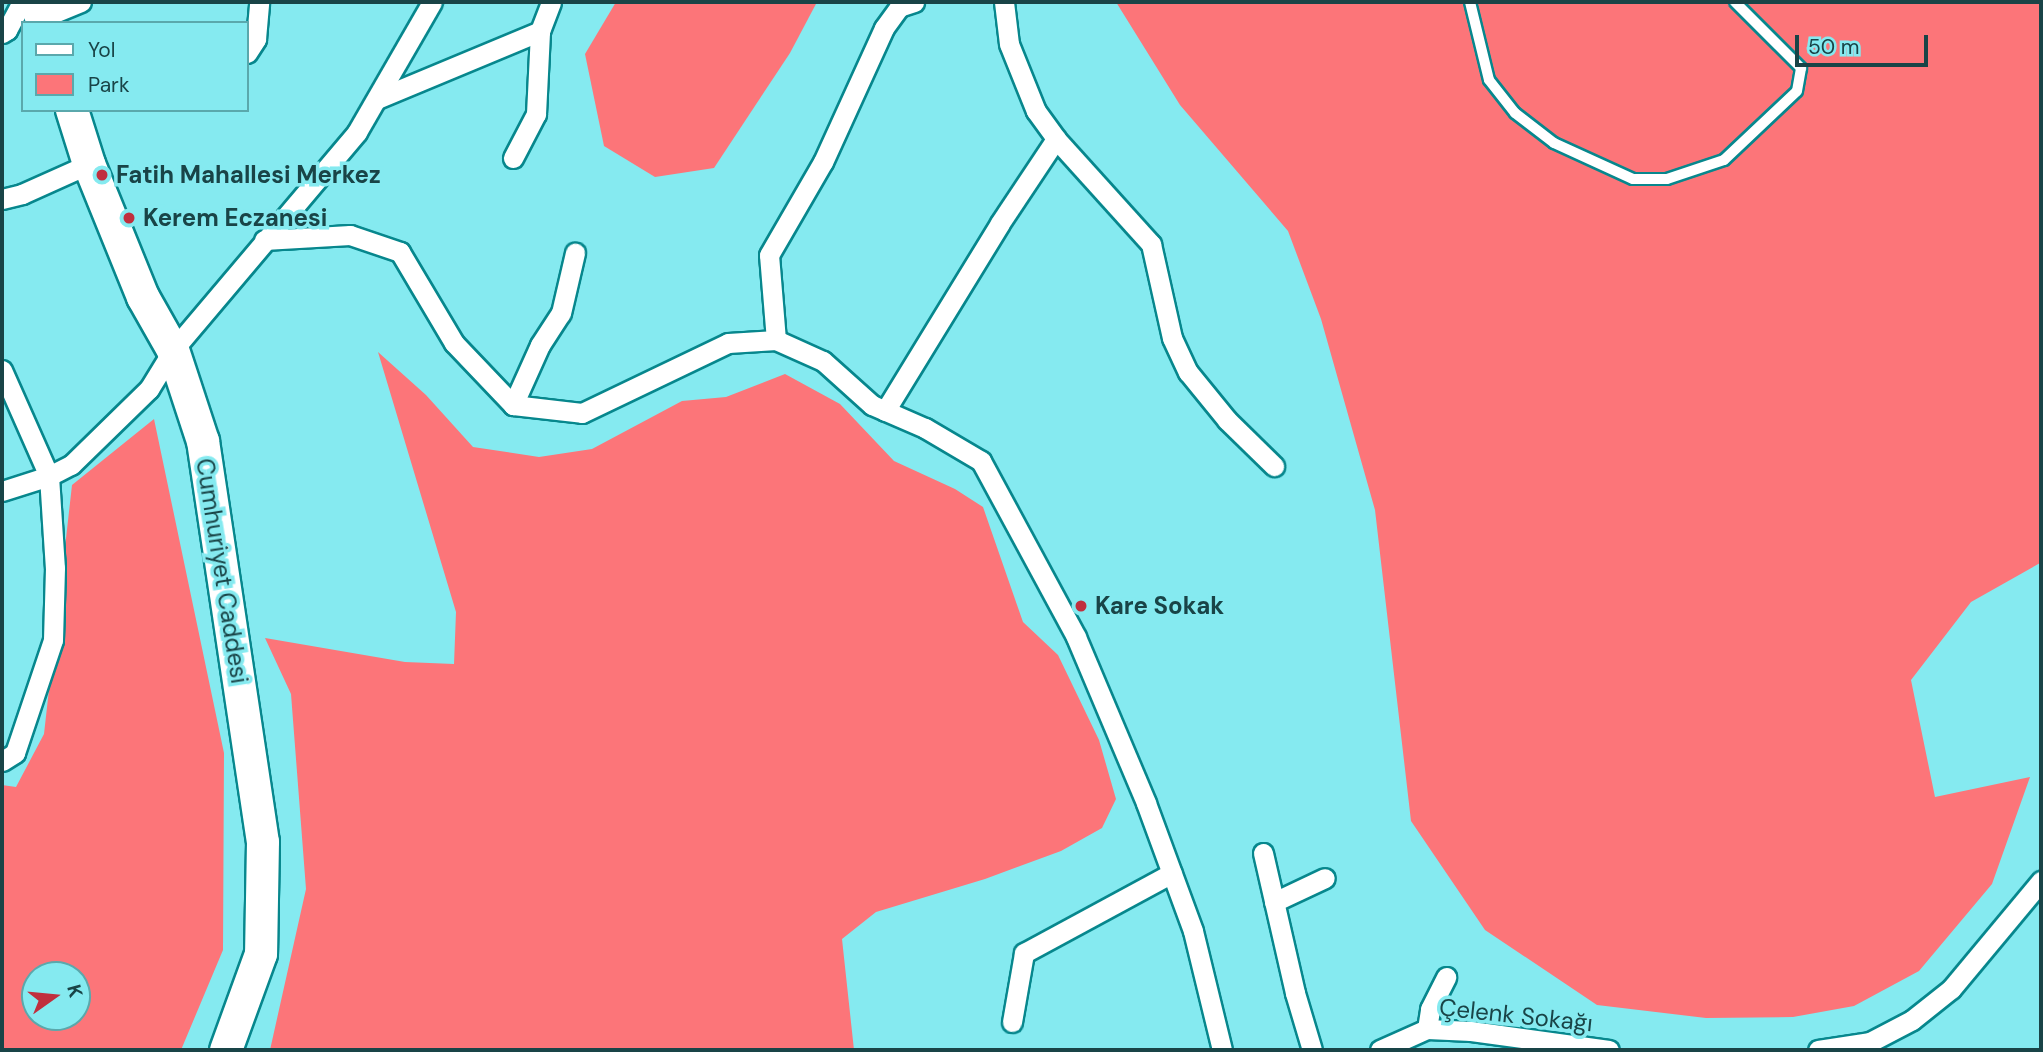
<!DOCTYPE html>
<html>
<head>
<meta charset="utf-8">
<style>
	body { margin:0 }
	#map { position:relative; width:2043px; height:1052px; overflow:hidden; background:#85eaf0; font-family:"DM Sans",sans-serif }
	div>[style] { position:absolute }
	.green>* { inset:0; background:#fc7579 }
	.roads { filter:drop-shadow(2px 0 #07878d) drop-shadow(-2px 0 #07878d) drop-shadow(0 2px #07878d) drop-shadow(0 -2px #07878d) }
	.service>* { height:10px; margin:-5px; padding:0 5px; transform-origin:5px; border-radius:5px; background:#fff }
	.minor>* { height:19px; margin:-9.5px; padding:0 9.5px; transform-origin:9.5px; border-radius:9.5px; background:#fff }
	.primary>* { height:32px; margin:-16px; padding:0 16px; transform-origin:16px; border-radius:16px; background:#fff }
	.dots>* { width:19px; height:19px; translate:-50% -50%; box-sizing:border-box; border:4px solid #85eaf0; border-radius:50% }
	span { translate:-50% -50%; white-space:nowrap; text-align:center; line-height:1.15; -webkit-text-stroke:7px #85eaf0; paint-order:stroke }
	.poi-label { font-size:24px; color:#194447; font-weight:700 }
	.left { translate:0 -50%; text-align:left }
	.street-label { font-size:24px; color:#194447 }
	.frame { position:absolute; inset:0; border:4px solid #194447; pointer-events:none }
	.legend { position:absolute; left:21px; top:21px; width:228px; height:91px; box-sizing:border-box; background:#85eaf0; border:2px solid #5aa8ac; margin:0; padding:9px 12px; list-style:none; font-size:21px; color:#194447 }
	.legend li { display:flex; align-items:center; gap:14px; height:35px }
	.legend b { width:35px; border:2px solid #5aa8ac }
	.north { position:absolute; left:21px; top:961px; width:70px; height:70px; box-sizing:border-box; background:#85eaf0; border:2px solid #5aa8ac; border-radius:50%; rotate:75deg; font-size:19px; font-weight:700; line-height:28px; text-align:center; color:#194447 }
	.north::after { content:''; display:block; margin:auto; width:24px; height:32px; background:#c02f3e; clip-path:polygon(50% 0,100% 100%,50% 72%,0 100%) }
	.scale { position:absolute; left:1795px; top:35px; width:133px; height:32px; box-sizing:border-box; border:4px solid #194447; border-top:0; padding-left:9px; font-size:21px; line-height:24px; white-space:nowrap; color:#194447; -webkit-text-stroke:5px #85eaf0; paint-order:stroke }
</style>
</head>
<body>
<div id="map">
	<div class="green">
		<i style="clip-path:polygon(616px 2px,817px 2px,790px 53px,714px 168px,655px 177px,604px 146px,585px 54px)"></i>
		<i style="clip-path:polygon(1116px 2px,2041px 2px,2041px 557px,2040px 563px,1971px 602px,1911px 680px,1935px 797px,2030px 777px,1992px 884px,1919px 971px,1854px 1006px,1793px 1017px,1706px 1018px,1597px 1005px,1485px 930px,1411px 821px,1375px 510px,1321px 319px,1288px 231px,1180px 105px)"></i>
		<i style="clip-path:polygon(378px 352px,426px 395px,473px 447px,539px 457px,592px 449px,682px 401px,726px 397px,785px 374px,840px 404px,894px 461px,955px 489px,983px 507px,1023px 622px,1058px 655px,1099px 740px,1116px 799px,1102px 828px,1061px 851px,985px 879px,876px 912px,842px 939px,854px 1050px,270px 1050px,306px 889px,291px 694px,265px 638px,405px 662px,454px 664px,456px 612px)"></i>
		<i style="clip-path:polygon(evenodd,154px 419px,224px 753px,223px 950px,181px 1050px,2px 1050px,2px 785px,16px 787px,44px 734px,72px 485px,154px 419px,35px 975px,77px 975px,77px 1017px,35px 1017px,35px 975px)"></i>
	</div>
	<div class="roads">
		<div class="service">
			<i style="left:1470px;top:2px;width:80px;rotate:76.3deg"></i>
			<i style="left:1489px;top:80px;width:42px;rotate:51.8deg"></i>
			<i style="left:1515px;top:113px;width:49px;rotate:37.6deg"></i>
			<i style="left:1554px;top:143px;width:87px;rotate:24.5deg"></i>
			<i style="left:1633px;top:179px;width:34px"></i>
			<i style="left:1667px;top:179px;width:60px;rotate:-18.4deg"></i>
			<i style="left:1724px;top:160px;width:100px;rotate:-43.4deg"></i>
			<i style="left:1797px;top:91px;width:23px;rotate:-80deg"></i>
			<i style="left:1801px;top:68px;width:93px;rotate:-135deg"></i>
		</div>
		<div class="minor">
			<i style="left:1004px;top:2px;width:42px;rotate:83.2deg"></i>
			<i style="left:1009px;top:44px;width:72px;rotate:68.1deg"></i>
			<i style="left:1036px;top:111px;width:34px;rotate:54deg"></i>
			<i style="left:1056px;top:139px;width:142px;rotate:47.9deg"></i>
			<i style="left:1151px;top:244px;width:96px;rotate:77.4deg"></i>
			<i style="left:1172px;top:338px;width:38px;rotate:65deg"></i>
			<i style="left:1188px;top:372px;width:62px;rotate:50.9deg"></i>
			<i style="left:1227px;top:420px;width:66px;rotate:44.4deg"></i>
			<i style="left:42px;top:18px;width:42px;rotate:-22.3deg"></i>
			<i style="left:2px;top:33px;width:6px;rotate:-31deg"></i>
			<i style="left:7px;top:30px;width:32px;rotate:-62deg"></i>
			<i style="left:247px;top:53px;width:17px;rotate:-57deg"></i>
			<i style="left:256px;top:39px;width:37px;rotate:-85deg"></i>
			<i style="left:377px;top:99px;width:177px;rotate:-22.6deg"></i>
			<i style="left:513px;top:158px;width:50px;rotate:-62.4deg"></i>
			<i style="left:536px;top:114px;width:83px;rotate:-87.2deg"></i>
			<i style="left:540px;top:31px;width:31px;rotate:-69deg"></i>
			<i style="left:2px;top:199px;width:21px;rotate:-14deg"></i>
			<i style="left:22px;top:194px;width:73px;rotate:-24.1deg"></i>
			<i style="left:264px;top:240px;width:86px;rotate:-3.3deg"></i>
			<i style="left:350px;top:235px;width:53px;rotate:18.8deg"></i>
			<i style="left:400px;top:252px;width:106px;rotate:59.3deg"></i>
			<i style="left:454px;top:343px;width:86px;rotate:46.4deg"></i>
			<i style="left:513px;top:405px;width:69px;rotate:6.6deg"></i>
			<i style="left:582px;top:413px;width:162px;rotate:-25.6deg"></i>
			<i style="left:728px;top:343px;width:48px;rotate:-3.6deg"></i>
			<i style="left:776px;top:340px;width:51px;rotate:24.1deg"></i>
			<i style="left:823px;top:361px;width:66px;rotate:41.9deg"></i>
			<i style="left:872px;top:405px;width:58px;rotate:23.5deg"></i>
			<i style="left:925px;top:428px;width:65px;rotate:30.5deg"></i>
			<i style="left:981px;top:461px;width:200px;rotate:61.6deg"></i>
			<i style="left:1076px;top:637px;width:180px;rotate:67.1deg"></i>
			<i style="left:1146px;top:803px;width:136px;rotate:69.8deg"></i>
			<i style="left:1193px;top:931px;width:122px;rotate:76.3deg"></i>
			<i style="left:776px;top:340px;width:85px;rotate:-94.7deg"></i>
			<i style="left:769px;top:255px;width:108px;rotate:-59.9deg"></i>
			<i style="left:823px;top:162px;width:147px;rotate:-65.5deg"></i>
			<i style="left:884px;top:28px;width:26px;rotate:-54deg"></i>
			<i style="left:899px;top:7px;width:16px;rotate:-18deg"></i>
			<i style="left:2px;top:370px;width:116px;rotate:66.1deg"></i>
			<i style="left:49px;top:476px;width:92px;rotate:86.3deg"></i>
			<i style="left:55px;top:568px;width:72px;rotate:91.6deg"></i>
			<i style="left:53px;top:640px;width:119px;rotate:108.6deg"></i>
			<i style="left:15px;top:753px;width:15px;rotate:148deg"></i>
			<i style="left:513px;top:405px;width:66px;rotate:-65.8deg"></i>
			<i style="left:540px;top:345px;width:38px;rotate:-57deg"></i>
			<i style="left:561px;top:313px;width:62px;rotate:-76.9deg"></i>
			<i style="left:885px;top:411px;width:220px;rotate:-58.5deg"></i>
			<i style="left:1000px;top:223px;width:101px;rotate:-56.3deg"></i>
			<i style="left:2px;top:491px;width:49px;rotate:-17.7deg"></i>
			<i style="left:49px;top:476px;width:25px;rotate:-27deg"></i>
			<i style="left:71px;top:465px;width:109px;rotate:-44.3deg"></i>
			<i style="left:149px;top:389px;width:46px;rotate:-58.4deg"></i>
			<i style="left:173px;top:350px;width:285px;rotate:-49.8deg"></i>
			<i style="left:357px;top:132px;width:150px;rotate:-60deg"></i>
			<i style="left:1263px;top:853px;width:144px;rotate:77.1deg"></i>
			<i style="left:1295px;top:993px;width:59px;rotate:73.4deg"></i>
			<i style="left:1274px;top:902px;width:56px;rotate:-25.2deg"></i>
			<i style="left:1012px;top:1022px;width:70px;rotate:-80.1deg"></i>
			<i style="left:1024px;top:953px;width:168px;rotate:-28.4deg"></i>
			<i style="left:1427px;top:1029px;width:20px;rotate:-81deg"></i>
			<i style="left:1430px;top:1009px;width:36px;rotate:-63deg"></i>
			<i style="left:1380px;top:1050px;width:51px;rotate:-24.1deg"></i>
			<i style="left:1427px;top:1029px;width:44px;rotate:2.6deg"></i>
			<i style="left:1471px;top:1031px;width:139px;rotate:7.8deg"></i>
			<i style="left:1818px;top:1050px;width:53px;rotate:-8.7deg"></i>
			<i style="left:1870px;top:1042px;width:47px;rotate:-27.6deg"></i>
			<i style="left:1912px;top:1020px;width:50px;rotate:-38.5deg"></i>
			<i style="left:1951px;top:989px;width:141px;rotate:-50.2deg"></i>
		</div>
		<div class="primary">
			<i style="left:36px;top:2px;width:22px;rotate:72deg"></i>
			<i style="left:72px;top:110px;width:57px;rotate:72.5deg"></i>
			<i style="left:89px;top:164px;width:144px;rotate:67.9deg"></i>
			<i style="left:143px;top:297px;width:61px;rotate:60.5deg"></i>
			<i style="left:173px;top:350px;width:96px;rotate:71.8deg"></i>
			<i style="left:203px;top:441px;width:405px;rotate:81.5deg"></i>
			<i style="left:263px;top:842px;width:112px;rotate:91deg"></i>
			<i style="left:261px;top:954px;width:102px;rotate:110deg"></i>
		</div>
	</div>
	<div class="dots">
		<i style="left:102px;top:175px;background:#c02f3e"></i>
		<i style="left:129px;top:218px;background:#c02f3e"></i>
		<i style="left:1081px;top:606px;background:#c02f3e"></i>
	</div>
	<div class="poi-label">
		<span class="left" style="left:116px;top:175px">Fatih Mahallesi Merkez</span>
		<span class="left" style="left:143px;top:218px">Kerem Eczanesi</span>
		<span class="left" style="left:1095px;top:606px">Kare Sokak</span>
	</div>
	<div class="street-label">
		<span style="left:222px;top:571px;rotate:81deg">Cumhuriyet Caddesi</span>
		<span style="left:1516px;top:1015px;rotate:6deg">Çelenk Sokağı</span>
	</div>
	<div class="frame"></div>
	<ul class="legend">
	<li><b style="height:9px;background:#fff"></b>Yol</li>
	<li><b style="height:19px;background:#fc7579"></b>Park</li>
	</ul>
	<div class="north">K</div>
	<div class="scale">50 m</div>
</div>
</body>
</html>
